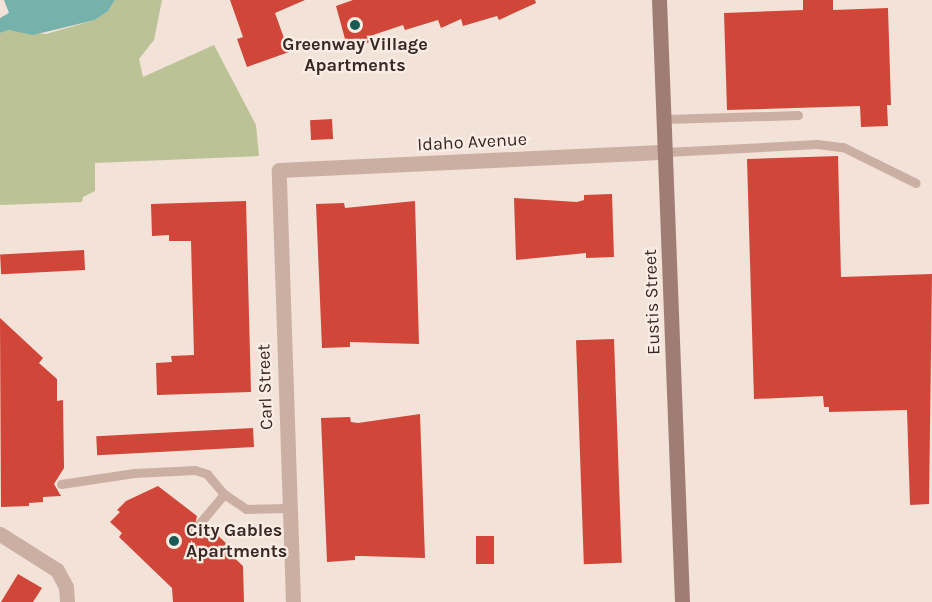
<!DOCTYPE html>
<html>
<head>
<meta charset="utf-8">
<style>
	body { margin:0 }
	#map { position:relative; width:932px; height:602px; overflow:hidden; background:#f3e2d7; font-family:Karla,sans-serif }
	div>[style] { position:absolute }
	.green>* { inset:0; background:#bbc396 }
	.water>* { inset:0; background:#74b2ab }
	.building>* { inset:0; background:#d04639; transform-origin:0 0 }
	.lane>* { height:9px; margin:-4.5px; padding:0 4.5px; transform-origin:4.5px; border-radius:4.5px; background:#ccafa3 }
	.street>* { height:15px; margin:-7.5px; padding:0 7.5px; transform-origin:7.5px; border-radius:7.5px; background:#ccafa3 }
	.secondary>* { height:15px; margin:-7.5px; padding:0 7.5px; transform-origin:7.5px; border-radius:7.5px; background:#a07d74 }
	.dots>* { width:16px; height:16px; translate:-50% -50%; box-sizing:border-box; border:3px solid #fbede4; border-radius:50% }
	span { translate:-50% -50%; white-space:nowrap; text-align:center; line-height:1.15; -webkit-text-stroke:4.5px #fbede4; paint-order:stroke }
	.poi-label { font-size:18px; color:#362825; font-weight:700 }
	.left { translate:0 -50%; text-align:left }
	.street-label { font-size:18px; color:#362825 }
</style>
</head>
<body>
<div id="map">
	<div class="green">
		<i style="clip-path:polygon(115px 0,162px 0,154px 40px,139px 59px,143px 77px,214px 45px,256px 125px,259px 156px,95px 163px,95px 191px,83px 197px,82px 202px,0 205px,0 33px,9px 30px,46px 34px,95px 20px,108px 11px)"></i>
	</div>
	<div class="water">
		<i style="clip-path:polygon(4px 0,115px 0,108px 11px,95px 20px,33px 35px,9px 30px,0 33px,0 18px,9px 13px)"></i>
	</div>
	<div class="building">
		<i style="clip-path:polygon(230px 0,305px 0,275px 13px,289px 52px,247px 67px,237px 39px,243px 37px)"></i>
		<i style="clip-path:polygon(353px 0,535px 0,536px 3px,499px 20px,497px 16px,463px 26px,461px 19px,441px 28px,438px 20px,405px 30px,403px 25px,370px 36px,372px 41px,348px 50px,336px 6px)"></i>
		<i style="clip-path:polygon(803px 0,833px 0,833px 10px,888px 8px,891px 105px,887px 105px,888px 126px,861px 127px,860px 106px,727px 110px,724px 13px,803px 10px)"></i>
		<i style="left:332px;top:119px;width:20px;height:22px;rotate:87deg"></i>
		<i style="clip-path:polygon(838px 156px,841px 277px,932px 274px,929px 504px,910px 505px,907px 410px,829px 412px,829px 407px,824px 407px,823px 396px,754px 399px,747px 159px)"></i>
		<i style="clip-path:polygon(612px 194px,614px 257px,586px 258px,586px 253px,516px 260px,514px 198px,577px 202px,584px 200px,584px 195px)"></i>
		<i style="clip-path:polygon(246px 201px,251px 392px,157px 395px,156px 363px,172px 362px,171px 356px,194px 355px,191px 241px,169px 241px,169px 235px,152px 236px,151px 204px)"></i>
		<i style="clip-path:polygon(415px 201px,419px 344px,350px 342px,350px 347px,322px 348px,316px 204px,344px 203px,345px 208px)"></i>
		<i style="left:84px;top:250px;width:20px;height:84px;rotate:87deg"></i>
		<i style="clip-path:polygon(0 318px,43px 358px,39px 363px,57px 379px,57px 401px,63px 400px,64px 468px,54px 484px,61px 496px,43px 497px,43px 502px,29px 503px,29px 506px,1px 507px)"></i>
		<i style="left:614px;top:339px;width:224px;height:38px;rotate:88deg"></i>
		<i style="clip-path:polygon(420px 414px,425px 558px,362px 556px,355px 556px,355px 560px,327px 562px,321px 418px,350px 417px,351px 422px,358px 423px)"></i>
		<i style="left:253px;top:428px;width:19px;height:157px;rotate:87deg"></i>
		<i style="clip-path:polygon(158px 486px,197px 516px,194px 529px,201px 530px,207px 525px,230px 547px,227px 551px,243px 566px,244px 602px,173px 602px,172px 588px,119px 537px,122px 533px,110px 522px,120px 512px,117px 510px,126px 501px)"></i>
		<i style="left:476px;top:536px;width:18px;height:28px"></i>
		<i style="clip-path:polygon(18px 574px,42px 588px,33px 602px,1px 602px)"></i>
	</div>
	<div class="lane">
		<i style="left:665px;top:119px;width:133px;rotate:-1.7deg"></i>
		<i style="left:666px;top:152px;width:151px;rotate:-3deg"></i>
		<i style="left:817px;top:144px;width:26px;rotate:7deg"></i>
		<i style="left:843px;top:147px;width:81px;rotate:26.3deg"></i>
		<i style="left:61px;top:484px;width:74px;rotate:-8.6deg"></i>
		<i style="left:134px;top:473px;width:61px;rotate:-2.8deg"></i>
		<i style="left:195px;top:470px;width:13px;rotate:18deg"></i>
		<i style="left:207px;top:474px;width:26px;rotate:50deg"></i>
		<i style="left:224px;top:494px;width:27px;rotate:34deg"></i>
		<i style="left:246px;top:509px;width:42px;rotate:-1.4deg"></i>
		<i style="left:199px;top:524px;width:39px;rotate:-50deg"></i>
	</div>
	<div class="street">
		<i style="left:0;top:534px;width:67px;rotate:32.3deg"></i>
		<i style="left:57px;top:570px;width:19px;rotate:62deg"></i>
		<i style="left:66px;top:587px;width:15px;rotate:86deg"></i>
		<i style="left:293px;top:602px;width:432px;rotate:-91.9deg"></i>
		<i style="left:279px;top:170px;width:387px;rotate:-2.7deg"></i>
	</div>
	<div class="secondary">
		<i style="left:659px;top:0;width:602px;rotate:87.81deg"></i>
	</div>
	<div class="dots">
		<i style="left:355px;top:25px;background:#185b55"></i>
		<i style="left:174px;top:541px;background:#185b55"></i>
	</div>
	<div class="poi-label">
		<span style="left:355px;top:55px">Greenway Village<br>Apartments</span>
		<span class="left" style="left:186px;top:541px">City Gables<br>Apartments</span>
	</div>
	<div class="street-label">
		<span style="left:472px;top:142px;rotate:-3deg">Idaho Avenue</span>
		<span style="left:652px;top:302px;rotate:-92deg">Eustis Street</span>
		<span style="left:265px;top:387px;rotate:-92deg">Carl Street</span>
	</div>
</div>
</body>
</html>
